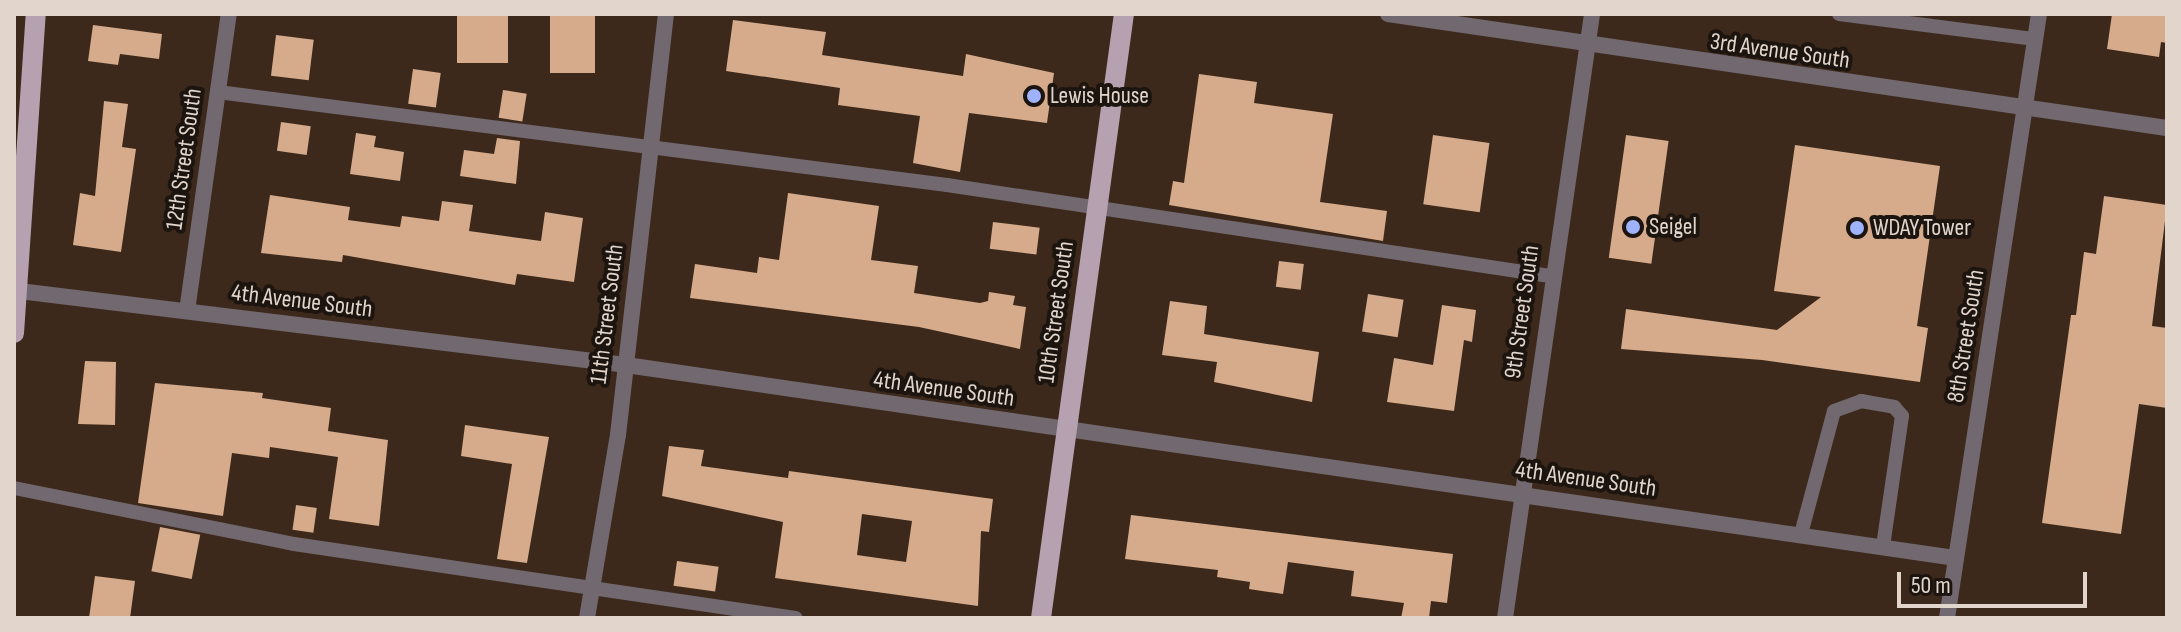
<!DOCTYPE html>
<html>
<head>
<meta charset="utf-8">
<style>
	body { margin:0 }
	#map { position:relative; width:2181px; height:632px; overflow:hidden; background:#3c291b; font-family:"Sofia Sans Condensed",sans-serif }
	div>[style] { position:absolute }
	.building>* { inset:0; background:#d5ab8b; transform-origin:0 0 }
	.service>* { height:14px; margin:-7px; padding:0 7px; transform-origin:7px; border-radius:7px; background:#72686f }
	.minor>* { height:16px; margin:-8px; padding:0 8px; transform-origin:8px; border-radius:8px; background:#72686f }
	.primary>* { height:20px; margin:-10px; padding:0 10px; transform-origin:10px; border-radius:10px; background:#b6a1b0 }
	.dots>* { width:22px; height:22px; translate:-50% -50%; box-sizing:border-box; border:4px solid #1c140e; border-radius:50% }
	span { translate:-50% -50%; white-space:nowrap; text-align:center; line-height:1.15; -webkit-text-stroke:8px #1c140e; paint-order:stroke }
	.street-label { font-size:24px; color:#e1d5cc }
	.poi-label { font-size:24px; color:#e1d5cc }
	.left { translate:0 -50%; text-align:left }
	.frame { position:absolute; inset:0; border:16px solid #e1d5cc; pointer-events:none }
	.scale { position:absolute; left:1897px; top:572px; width:190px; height:36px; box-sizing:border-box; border:4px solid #e1d5cc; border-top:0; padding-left:10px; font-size:24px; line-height:28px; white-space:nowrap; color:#e1d5cc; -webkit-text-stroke:6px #1c140e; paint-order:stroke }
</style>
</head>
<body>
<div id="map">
	<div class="building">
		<i style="left:457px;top:14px;width:51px;height:49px"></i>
		<i style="left:550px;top:14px;width:45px;height:59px"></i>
		<i style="clip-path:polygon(2112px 14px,2167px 14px,2167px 43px,2161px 42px,2159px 57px,2107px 49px)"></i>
		<i style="clip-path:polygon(733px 20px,826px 32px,822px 55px,963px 76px,966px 54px,1054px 73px,1047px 123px,969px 113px,960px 172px,913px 163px,920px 116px,838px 105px,840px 88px,726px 71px)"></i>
		<i style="clip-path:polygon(93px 25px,162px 34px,159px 59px,120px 54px,118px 65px,88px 61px)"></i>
		<i style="left:276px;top:35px;width:38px;height:41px;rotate:7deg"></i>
		<i style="left:413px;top:69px;width:28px;height:35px;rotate:8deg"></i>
		<i style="clip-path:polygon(1199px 74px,1257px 82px,1254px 103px,1333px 114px,1320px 202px,1387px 211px,1383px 241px,1169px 205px,1173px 181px,1184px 183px)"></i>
		<i style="left:503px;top:90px;width:24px;height:28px;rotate:9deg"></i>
		<i style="clip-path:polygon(104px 101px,128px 104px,122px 147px,136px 149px,121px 252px,73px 245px,80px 193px,95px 196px)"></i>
		<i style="left:281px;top:122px;width:30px;height:29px;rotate:8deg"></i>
		<i style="clip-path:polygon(356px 133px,376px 136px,374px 147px,404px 152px,400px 181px,350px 174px)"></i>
		<i style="left:1433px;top:135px;width:57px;height:70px;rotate:8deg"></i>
		<i style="left:1626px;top:135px;width:43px;height:124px;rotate:8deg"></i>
		<i style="clip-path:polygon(497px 138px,520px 141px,516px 184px,460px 176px,464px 150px,494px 154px)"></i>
		<i style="clip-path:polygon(1795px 145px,1940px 166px,1917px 326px,1928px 328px,1920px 382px,1762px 360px,1621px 349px,1626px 309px,1777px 330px,1821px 297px,1774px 291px)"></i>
		<i style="clip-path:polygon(788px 193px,879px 206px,871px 260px,918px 266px,914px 293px,980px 303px,988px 301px,989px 292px,1015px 296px,1013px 305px,1026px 307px,1020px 349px,919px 327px,690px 298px,695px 264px,757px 273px,759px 257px,779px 260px)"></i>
		<i style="clip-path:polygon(270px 195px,350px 207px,348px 220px,400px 227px,402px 216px,439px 221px,442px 201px,473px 205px,469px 231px,541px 241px,545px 212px,583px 218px,574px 282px,517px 274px,515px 285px,343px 255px,342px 262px,261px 253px)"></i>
		<i style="clip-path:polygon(2104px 196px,2167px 205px,2152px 326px,2167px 328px,2167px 408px,2139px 404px,2121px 534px,2042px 523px,2071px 315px,2076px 315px,2084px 252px,2096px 254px)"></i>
		<i style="left:993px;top:222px;width:47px;height:27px;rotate:7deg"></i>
		<i style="left:1279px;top:261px;width:25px;height:26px;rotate:7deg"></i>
		<i style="left:1368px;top:294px;width:36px;height:38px;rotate:9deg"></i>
		<i style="clip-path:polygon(1170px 301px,1207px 306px,1204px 334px,1319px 352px,1312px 402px,1214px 382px,1217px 362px,1162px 355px)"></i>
		<i style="clip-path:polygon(1442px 305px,1476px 310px,1472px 342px,1464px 340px,1454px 411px,1387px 402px,1394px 358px,1433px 365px)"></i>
		<i style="clip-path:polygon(85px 361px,116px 362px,115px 425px,78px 424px)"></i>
		<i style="clip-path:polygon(155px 383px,263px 393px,262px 398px,331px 408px,328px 431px,388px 440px,379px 526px,329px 519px,338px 457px,270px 447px,269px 458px,232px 453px,223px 516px,138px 503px)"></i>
		<i style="clip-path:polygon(465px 425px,549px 437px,527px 563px,497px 559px,512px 464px,461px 456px)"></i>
		<i style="clip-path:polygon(evenodd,669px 446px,704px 450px,701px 466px,788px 478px,789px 471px,993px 499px,989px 532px,981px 531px,978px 606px,775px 578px,783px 522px,662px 496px,669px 446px,862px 514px,912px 521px,906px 562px,857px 555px,862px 514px)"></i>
		<i style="left:296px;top:505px;width:21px;height:25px;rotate:8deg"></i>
		<i style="clip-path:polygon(1131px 515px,1453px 554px,1447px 603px,1431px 601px,1429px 618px,1401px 618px,1404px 603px,1351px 596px,1354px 571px,1288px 562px,1283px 594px,1249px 589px,1250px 582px,1217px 577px,1218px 570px,1125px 559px)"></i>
		<i style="left:160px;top:527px;width:41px;height:45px;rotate:11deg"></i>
		<i style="left:677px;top:561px;width:42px;height:25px;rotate:8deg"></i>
		<i style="clip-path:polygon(95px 576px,135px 581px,130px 618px,89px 618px)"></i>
	</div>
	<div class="service">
		<i style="left:1839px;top:14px;width:198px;rotate:7.3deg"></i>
		<i style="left:218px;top:92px;width:735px;rotate:7.27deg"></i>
		<i style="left:947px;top:185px;width:610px;rotate:8.58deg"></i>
		<i style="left:14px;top:488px;width:286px;rotate:11.3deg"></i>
		<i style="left:294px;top:544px;width:507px;rotate:8.39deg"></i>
		<i style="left:1801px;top:534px;width:127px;rotate:-75deg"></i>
		<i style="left:1834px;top:411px;width:29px;rotate:-20deg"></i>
		<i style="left:1861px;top:401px;width:34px;rotate:10deg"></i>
		<i style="left:1894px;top:407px;width:12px;rotate:48deg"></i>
		<i style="left:1902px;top:416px;width:131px;rotate:98.3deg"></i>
	</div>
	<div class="minor">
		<i style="left:1388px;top:14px;width:787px;rotate:8.33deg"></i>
		<i style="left:19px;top:291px;width:611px;rotate:6.95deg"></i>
		<i style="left:626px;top:365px;width:1344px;rotate:8.26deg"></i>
		<i style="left:187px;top:311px;width:300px;rotate:-82deg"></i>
		<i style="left:587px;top:618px;width:186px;rotate:-80.4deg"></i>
		<i style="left:618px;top:435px;width:424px;rotate:-83.5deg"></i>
		<i style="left:1505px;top:618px;width:610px;rotate:-81.8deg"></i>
		<i style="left:1947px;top:618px;width:611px;rotate:-81.34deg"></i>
	</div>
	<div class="primary">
		<i style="left:14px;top:333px;width:320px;rotate:-86.1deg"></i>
		<i style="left:1041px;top:618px;width:610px;rotate:-82.18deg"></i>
	</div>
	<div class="dots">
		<i style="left:1034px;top:96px;background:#9fb3fd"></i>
		<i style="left:1633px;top:227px;background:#9fb3fd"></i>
		<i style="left:1857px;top:228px;background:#9fb3fd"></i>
	</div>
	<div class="street-label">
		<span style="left:1780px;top:51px;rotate:8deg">3rd Avenue South</span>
		<span style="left:184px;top:159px;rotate:-82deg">12th Street South</span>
		<span style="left:302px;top:301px;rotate:7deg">4th Avenue South</span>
		<span style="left:1056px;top:312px;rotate:-82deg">10th Street South</span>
		<span style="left:1522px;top:312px;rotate:-82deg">9th Street South</span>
		<span style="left:607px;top:314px;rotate:-83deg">11th Street South</span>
		<span style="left:1966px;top:336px;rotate:-81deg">8th Street South</span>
		<span style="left:944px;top:389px;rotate:8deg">4th Avenue South</span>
		<span style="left:1586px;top:479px;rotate:8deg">4th Avenue South</span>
	</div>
	<div class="poi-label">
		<span class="left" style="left:1050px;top:96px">Lewis House</span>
		<span class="left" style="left:1649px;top:227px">Seigel</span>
		<span class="left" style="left:1873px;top:228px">WDAY Tower</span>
	</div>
	<div class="frame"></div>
	<div class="scale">50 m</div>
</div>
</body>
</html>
